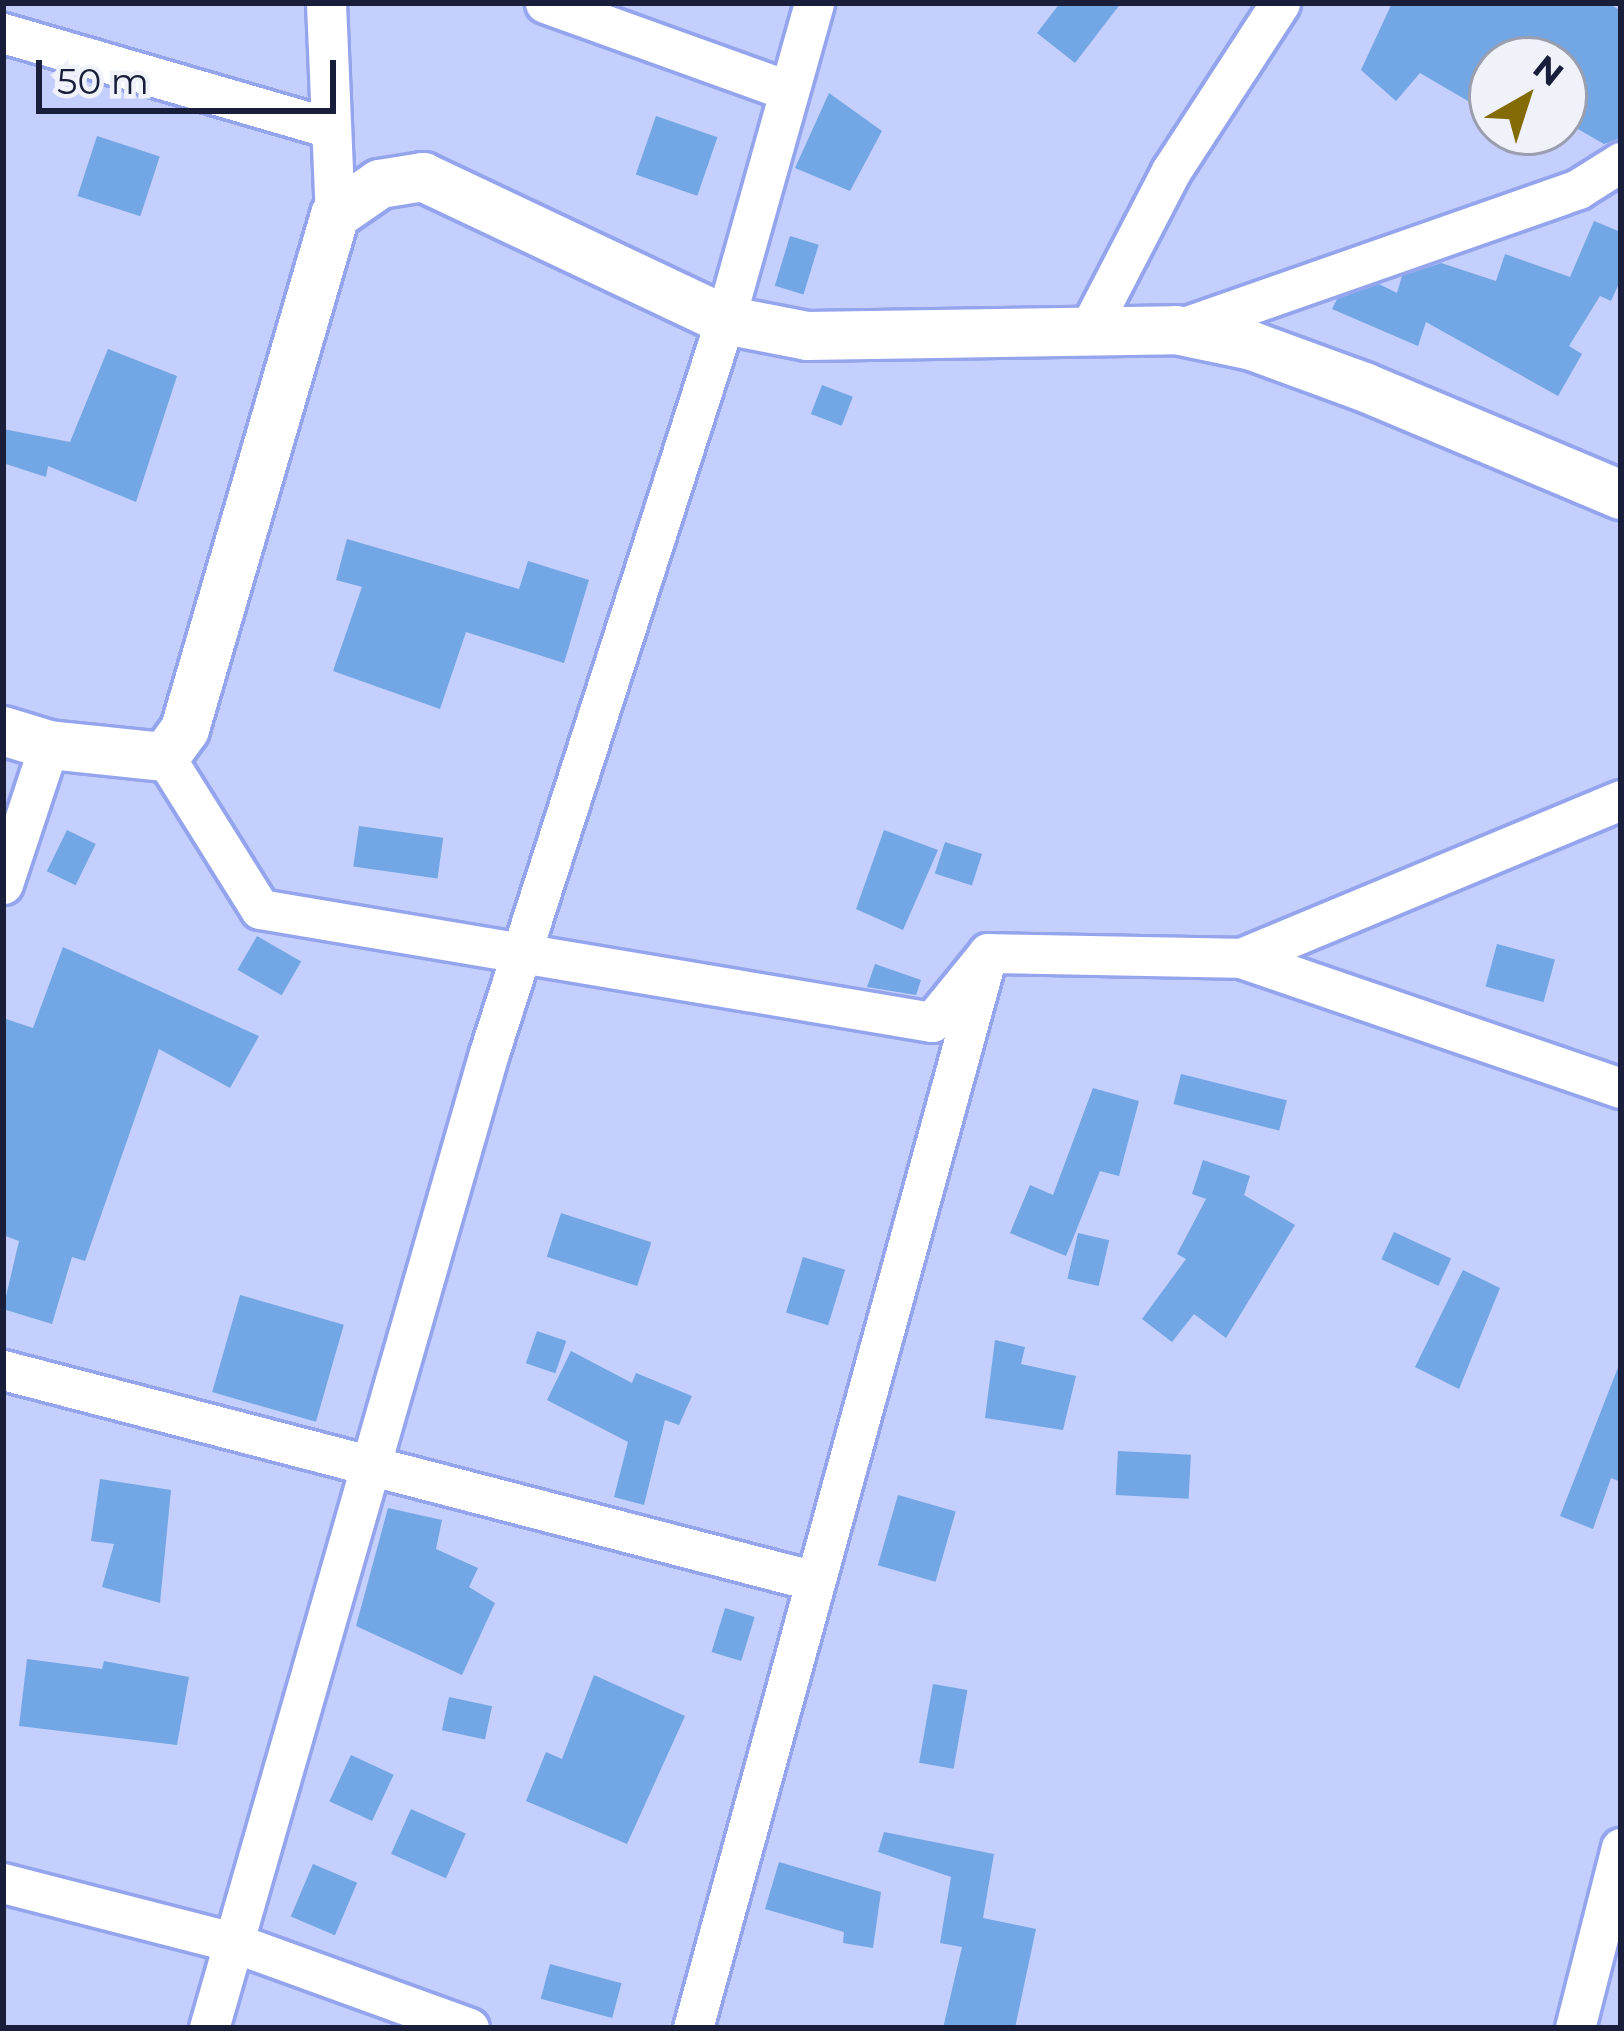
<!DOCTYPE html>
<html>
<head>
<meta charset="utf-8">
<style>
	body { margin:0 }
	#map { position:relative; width:1624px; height:2031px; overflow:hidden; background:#c4cffd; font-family:Montserrat,sans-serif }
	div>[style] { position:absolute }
	.building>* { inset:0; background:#72a6e4; transform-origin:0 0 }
	.roads { filter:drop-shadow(3px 0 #94a4ed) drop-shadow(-3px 0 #94a4ed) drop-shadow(0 3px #94a4ed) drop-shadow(0 -3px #94a4ed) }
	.minor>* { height:39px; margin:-19.5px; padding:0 19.5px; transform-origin:19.5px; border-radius:19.5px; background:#fff }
	.tertiary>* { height:48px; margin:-24px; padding:0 24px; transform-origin:24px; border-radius:24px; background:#fff }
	span { translate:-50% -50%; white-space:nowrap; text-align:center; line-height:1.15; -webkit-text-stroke:12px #f0f2fa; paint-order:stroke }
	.frame { position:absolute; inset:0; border:6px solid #191f3b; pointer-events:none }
	.north { position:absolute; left:1468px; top:36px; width:120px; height:120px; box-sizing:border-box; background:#f0f2fa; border:3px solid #9a9eae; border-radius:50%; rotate:39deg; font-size:33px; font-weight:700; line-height:48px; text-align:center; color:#191f3b }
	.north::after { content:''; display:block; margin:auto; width:42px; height:54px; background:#836b06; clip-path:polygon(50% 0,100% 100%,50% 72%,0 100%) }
	.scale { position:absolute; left:36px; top:60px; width:300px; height:54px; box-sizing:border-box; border:6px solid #191f3b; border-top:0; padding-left:15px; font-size:36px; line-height:42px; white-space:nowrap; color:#191f3b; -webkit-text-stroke:9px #f0f2fa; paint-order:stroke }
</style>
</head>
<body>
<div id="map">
	<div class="building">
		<i style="clip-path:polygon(1060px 3px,1121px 3px,1075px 63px,1037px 33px)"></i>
		<i style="clip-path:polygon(1392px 3px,1608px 3px,1621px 11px,1621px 138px,1604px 144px,1564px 121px,1564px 60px,1492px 60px,1492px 115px,1420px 73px,1396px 101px,1361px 70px)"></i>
		<i style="clip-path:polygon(829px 93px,882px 131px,850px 191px,795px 168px)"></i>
		<i style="left:656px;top:116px;width:65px;height:62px;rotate:19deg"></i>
		<i style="left:97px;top:136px;width:66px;height:63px;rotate:18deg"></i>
		<i style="clip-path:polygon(1594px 221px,1621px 232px,1621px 279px,1611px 301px,1600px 296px,1569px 346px,1582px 354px,1558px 396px,1426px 322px,1418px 346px,1332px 309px,1337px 299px,1379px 284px,1397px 293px,1402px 276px,1441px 263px,1496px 281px,1505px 254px,1570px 277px)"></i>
		<i style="left:790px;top:236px;width:30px;height:52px;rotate:17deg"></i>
		<i style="clip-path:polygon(108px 349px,177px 376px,136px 502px,48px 466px,46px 477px,3px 463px,3px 429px,70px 442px)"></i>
		<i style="left:822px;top:385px;width:33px;height:31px;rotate:21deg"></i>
		<i style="clip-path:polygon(347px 539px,519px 589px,528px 561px,589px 580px,564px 663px,466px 632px,440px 709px,333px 671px,362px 587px,336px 580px)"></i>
		<i style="left:359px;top:826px;width:85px;height:41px;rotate:8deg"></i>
		<i style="left:67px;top:830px;width:32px;height:46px;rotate:26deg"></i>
		<i style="clip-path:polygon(884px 830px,938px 850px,903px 930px,856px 909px)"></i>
		<i style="left:945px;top:842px;width:39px;height:33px;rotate:18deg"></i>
		<i style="left:257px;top:936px;width:51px;height:39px;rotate:30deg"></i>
		<i style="left:1497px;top:944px;width:60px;height:44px;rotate:15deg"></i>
		<i style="clip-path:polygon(63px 947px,259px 1036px,230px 1088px,159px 1049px,85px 1261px,72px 1257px,52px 1324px,3px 1309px,19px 1241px,3px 1235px,3px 1018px,33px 1028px)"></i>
		<i style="clip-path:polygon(875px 964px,921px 980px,916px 995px,867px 987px)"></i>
		<i style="left:1181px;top:1074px;width:109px;height:31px;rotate:14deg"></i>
		<i style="clip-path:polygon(1093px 1088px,1139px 1101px,1119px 1176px,1100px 1171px,1066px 1256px,1010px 1233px,1030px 1185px,1053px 1195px)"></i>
		<i style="clip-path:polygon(1203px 1160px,1250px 1176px,1244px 1195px,1295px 1225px,1226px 1338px,1194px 1314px,1172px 1342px,1142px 1319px,1186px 1259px,1177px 1254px,1206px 1199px,1192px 1194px)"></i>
		<i style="left:561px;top:1213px;width:95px;height:46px;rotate:18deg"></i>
		<i style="left:1394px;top:1232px;width:63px;height:30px;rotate:25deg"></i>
		<i style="left:1078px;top:1233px;width:32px;height:47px;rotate:13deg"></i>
		<i style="left:803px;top:1257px;width:44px;height:58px;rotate:17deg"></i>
		<i style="clip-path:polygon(1463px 1270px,1500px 1288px,1459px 1389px,1415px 1367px)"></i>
		<i style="left:240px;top:1295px;width:108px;height:101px;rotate:16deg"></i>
		<i style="left:537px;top:1331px;width:31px;height:34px;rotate:19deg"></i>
		<i style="clip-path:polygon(995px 1340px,1025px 1347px,1021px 1364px,1076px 1376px,1063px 1430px,985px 1418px)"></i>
		<i style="clip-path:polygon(571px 1351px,632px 1383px,636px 1373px,692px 1396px,679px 1425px,665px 1420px,644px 1505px,614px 1497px,628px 1442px,547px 1400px)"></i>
		<i style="clip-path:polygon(1619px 1365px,1621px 1482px,1611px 1478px,1593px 1529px,1560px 1516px)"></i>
		<i style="left:1118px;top:1451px;width:73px;height:44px;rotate:3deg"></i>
		<i style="clip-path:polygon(100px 1479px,171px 1490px,160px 1603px,102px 1587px,114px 1544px,91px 1541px)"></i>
		<i style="left:898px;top:1495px;width:60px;height:73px;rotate:16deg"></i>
		<i style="clip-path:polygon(388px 1508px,442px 1520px,436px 1549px,478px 1568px,469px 1587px,495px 1603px,462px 1675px,356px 1626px)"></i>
		<i style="left:725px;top:1608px;width:31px;height:46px;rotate:17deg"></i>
		<i style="clip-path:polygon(27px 1659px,102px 1669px,104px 1661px,189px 1677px,177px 1745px,19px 1726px)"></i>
		<i style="clip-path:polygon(594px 1675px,685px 1716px,627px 1844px,526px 1801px,546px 1752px,562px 1759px)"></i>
		<i style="left:933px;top:1684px;width:35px;height:80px;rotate:10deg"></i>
		<i style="left:449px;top:1697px;width:44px;height:34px;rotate:12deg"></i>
		<i style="left:351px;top:1755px;width:47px;height:51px;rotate:25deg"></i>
		<i style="left:411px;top:1809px;width:60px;height:49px;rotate:24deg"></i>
		<i style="clip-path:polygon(884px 1832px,994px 1854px,983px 1918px,1036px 1929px,1015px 2028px,943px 2028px,962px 1947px,940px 1943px,951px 1877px,878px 1852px)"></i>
		<i style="clip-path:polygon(779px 1862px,881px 1892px,873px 1948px,843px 1943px,844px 1932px,765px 1909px)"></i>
		<i style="left:313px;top:1864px;width:48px;height:57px;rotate:23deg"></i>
		<i style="left:550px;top:1964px;width:74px;height:36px;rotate:15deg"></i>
	</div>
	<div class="roads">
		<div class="minor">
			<i style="left:326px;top:3px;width:212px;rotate:87.6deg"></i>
			<i style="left:545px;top:3px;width:259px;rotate:19.8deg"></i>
			<i style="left:3px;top:33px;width:341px;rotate:16.2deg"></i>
			<i style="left:1176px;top:330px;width:426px;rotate:-19.3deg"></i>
			<i style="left:1578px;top:189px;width:51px;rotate:-32.1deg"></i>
			<i style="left:1086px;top:335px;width:185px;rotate:-62.6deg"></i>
			<i style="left:1171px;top:171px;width:200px;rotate:-57deg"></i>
			<i style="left:165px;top:757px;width:179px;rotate:58deg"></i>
			<i style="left:260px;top:909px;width:681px;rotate:9.55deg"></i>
			<i style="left:932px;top:1022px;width:89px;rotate:-50.9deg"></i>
			<i style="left:988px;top:953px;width:253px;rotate:1.1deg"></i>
			<i style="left:1241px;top:958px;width:412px;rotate:-22.6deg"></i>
			<i style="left:3px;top:884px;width:146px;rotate:-71.7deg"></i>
			<i style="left:1241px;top:958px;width:402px;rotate:18.9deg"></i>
			<i style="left:3px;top:1370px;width:839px;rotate:14.57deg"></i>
			<i style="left:3px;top:1883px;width:236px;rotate:14.4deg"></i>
			<i style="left:232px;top:1942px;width:252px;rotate:19.9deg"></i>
			<i style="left:209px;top:2028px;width:1014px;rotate:-73.98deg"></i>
			<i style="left:489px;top:1053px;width:770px;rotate:-72.15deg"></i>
			<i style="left:725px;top:320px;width:329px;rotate:-74.3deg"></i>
			<i style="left:693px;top:2028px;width:1097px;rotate:-74.67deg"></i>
			<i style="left:1575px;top:2028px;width:186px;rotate:-75.7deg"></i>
		</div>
		<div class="tertiary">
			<i style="left:3px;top:731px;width:48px;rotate:16.9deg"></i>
			<i style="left:49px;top:745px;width:117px;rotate:5.9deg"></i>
			<i style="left:165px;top:757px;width:34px;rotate:-54deg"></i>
			<i style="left:185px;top:729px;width:535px;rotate:-73.73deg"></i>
			<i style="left:335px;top:215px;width:55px;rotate:-34.6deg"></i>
			<i style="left:380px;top:184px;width:44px;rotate:-9.2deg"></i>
			<i style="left:423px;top:177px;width:334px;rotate:25.3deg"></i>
			<i style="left:725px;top:320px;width:84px;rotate:11deg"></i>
			<i style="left:807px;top:336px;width:369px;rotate:-0.9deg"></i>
			<i style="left:1176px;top:330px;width:78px;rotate:11.9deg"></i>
			<i style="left:1252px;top:346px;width:119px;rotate:20.1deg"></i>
			<i style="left:1364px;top:387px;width:279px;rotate:22.8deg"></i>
		</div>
	</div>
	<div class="frame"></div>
	<div class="north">N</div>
	<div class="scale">50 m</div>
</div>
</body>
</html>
